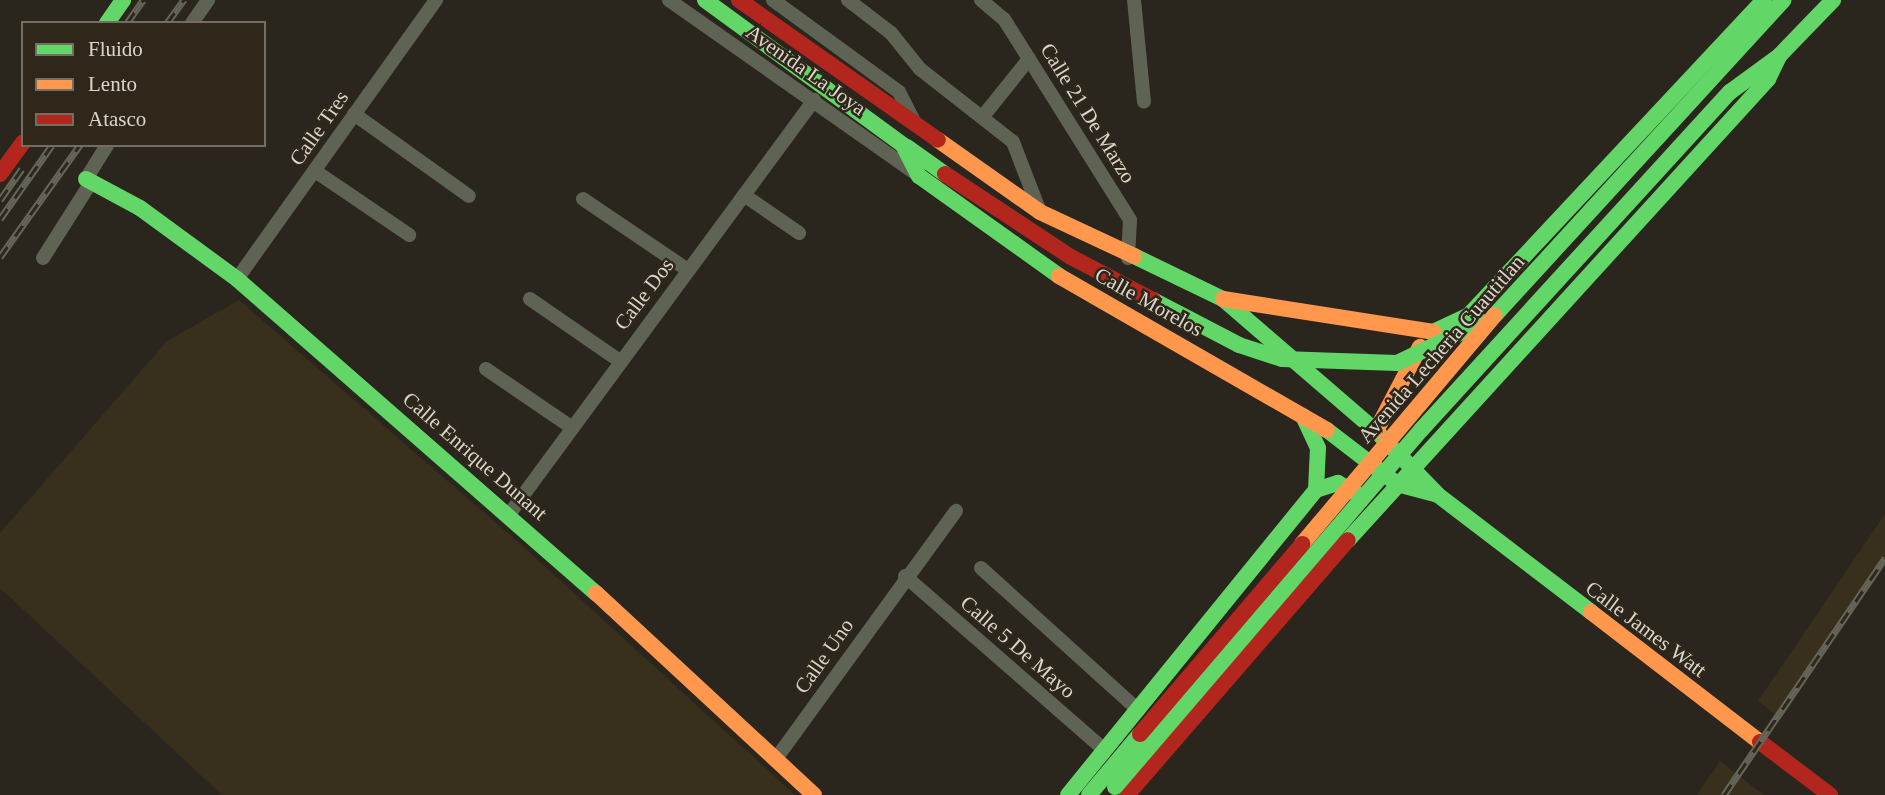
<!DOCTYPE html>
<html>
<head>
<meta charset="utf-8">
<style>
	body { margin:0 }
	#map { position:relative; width:1885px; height:795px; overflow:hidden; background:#2a261e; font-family:Georgia,serif }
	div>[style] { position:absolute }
	.built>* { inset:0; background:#382f1d }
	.street>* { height:14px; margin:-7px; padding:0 7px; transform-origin:7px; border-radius:7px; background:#5e6353 }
	.fast>* { height:16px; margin:-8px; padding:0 8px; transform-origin:8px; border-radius:8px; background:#63d668 }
	.slow>* { height:16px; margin:-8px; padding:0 8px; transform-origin:8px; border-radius:8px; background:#ff974d }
	.jam>* { height:16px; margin:-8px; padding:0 8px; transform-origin:8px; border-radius:8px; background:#b3261e }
	.rail>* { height:7px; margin-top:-3.5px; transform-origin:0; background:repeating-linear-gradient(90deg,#2e271a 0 13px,#65665a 0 26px); box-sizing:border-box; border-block:2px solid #65665a }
	.fast-bridge>* { height:16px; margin:-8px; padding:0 8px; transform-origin:8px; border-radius:8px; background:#63d668 }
	.slow-bridge>* { height:16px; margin:-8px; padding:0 8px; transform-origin:8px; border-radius:8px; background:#ff974d }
	.jam-bridge>* { height:16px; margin:-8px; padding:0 8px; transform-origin:8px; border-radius:8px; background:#b3261e }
	span { translate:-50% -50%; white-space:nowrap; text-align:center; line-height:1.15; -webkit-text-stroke:5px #2e271a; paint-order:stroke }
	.street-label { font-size:21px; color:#dad6cd }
	.legend { position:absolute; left:21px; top:21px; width:245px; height:126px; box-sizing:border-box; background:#2e271a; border:2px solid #736d62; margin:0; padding:9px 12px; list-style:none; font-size:21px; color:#dad6cd }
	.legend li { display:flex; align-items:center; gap:14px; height:35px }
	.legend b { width:35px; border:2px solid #736d62 }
</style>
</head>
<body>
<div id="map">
	<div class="built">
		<i style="clip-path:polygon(239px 300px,518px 542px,795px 795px,222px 795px,0 588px,0 533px,167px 341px)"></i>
		<i style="clip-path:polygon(1885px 514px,1885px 563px,1781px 719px,1758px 701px)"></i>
		<i style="clip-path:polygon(1720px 761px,1764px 795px,1697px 795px)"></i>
	</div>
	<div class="street">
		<i style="left:669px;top:0;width:303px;rotate:35.1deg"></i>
		<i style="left:773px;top:0;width:156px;rotate:36.1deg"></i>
		<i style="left:899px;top:92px;width:37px;rotate:63deg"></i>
		<i style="left:848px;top:0;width:54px;rotate:37.5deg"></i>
		<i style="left:891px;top:33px;width:46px;rotate:51.1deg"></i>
		<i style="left:920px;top:69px;width:118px;rotate:38.1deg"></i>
		<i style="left:1013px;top:142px;width:75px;rotate:68.9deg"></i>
		<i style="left:981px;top:0;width:30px;rotate:40deg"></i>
		<i style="left:1004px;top:19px;width:237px;rotate:57.9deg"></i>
		<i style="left:1130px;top:220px;width:38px;rotate:93deg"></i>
		<i style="left:1134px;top:0;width:102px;rotate:84.4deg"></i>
		<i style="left:192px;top:23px;width:28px;rotate:-55deg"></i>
		<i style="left:354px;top:114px;width:141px;rotate:35.5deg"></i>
		<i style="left:984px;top:115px;width:72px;rotate:-51.2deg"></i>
		<i style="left:315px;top:171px;width:114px;rotate:34.2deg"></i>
		<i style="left:86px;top:179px;width:40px;rotate:-58deg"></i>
		<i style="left:744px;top:195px;width:67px;rotate:34.6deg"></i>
		<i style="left:583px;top:199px;width:127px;rotate:34.1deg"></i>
		<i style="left:43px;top:258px;width:88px;rotate:-57.6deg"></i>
		<i style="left:237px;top:279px;width:343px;rotate:-54.5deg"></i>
		<i style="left:530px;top:299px;width:109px;rotate:34.6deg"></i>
		<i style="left:486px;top:369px;width:103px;rotate:34.3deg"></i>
		<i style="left:510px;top:513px;width:513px;rotate:-53.64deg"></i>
		<i style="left:981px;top:568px;width:212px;rotate:42.1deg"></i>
		<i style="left:905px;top:576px;width:263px;rotate:41.1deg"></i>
		<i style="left:775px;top:760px;width:308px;rotate:-54deg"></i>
	</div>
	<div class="fast">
		<i style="left:705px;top:0;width:245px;rotate:36.2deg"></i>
		<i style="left:903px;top:145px;width:35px;rotate:63deg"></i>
		<i style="left:919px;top:176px;width:172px;rotate:35.5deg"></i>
		<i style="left:107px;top:23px;width:28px;rotate:-55deg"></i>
		<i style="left:1730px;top:92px;width:61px;rotate:-36.3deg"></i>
		<i style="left:1779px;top:56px;width:78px;rotate:-46deg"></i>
		<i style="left:907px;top:147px;width:47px;rotate:35.4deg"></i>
		<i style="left:86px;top:179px;width:61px;rotate:28.2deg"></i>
		<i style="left:140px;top:208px;width:120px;rotate:36.2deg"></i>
		<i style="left:237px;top:279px;width:477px;rotate:41.2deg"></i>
		<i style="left:1134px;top:256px;width:99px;rotate:25.8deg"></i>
		<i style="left:1223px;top:299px;width:202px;rotate:40.8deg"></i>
		<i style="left:1376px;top:431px;width:89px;rotate:45.9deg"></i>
		<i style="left:1438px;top:495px;width:193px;rotate:37.4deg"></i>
		<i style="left:1433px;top:332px;width:40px;rotate:-25deg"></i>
		<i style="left:1469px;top:315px;width:432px;rotate:-46.9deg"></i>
		<i style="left:1327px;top:430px;width:88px;rotate:37.6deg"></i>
		<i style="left:1397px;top:484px;width:42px;rotate:15deg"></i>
		<i style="left:1316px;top:490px;width:23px;rotate:-18deg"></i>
		<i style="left:1338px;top:483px;width:28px;rotate:30deg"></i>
		<i style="left:1348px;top:540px;width:624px;rotate:-47.66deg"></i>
		<i style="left:1768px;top:79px;width:25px;rotate:-64deg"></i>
		<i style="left:1068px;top:795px;width:393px;rotate:-50.9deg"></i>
		<i style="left:1316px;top:490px;width:42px;rotate:-87.3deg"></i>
		<i style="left:1318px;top:448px;width:35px;rotate:-115deg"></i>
		<i style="left:1089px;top:795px;width:80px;rotate:-50.1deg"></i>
	</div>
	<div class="slow">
		<i style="left:938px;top:140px;width:125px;rotate:35.2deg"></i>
		<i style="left:1040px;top:212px;width:104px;rotate:25.1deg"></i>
		<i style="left:1059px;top:276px;width:309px;rotate:29.9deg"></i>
		<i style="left:1223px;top:299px;width:213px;rotate:8.9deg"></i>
		<i style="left:1376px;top:431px;width:95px;rotate:-62.4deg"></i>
		<i style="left:596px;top:593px;width:297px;rotate:42.8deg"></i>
		<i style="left:1591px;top:612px;width:213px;rotate:37.6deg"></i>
	</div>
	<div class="jam">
		<i style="left:739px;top:0;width:243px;rotate:35.1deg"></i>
		<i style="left:0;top:174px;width:39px;rotate:-54deg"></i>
		<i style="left:1760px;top:742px;width:88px;rotate:37.1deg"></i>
		<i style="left:1127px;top:795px;width:337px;rotate:-49.1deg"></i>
	</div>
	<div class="rail">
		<i style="left:127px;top:23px;width:28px;rotate:-55deg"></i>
		<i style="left:167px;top:23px;width:29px;rotate:-54deg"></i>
		<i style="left:0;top:200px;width:38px;rotate:-55deg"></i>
		<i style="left:0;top:219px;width:90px;rotate:-54.9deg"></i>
		<i style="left:0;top:257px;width:138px;rotate:-54.5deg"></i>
		<i style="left:1724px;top:795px;width:287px;rotate:-55.8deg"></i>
	</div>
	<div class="fast-bridge">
		<i style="left:1153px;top:300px;width:97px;rotate:27.6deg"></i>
		<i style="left:1239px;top:345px;width:45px;rotate:18deg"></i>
		<i style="left:1282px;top:359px;width:115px;rotate:2deg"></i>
		<i style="left:1397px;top:363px;width:95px;rotate:-25.5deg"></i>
		<i style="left:1495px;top:315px;width:427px;rotate:-47.5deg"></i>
		<i style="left:1115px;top:787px;width:470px;rotate:-49.4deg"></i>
		<i style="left:1421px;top:430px;width:458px;rotate:-47.6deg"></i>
	</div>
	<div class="slow-bridge">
		<i style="left:1302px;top:544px;width:299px;rotate:-49.9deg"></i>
	</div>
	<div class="jam-bridge">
		<i style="left:945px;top:174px;width:151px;rotate:33.4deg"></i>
		<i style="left:1071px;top:257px;width:93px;rotate:27.7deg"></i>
		<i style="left:1140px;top:734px;width:250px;rotate:-49.5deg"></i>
	</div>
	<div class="street-label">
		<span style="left:806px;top:70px;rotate:35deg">Avenida La Joya</span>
		<span style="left:1088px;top:113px;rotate:58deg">Calle 21 De Marzo</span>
		<span style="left:319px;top:128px;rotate:-55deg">Calle Tres</span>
		<span style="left:644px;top:294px;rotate:-53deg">Calle Dos</span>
		<span style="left:1149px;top:302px;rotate:29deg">Calle Morelos</span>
		<span style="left:1441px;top:349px;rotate:-49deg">Avenida Lecheria Cuautitlan</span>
		<span style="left:475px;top:456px;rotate:41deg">Calle Enrique Dunant</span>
		<span style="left:1646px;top:629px;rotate:37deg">Calle James Watt</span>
		<span style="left:1018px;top:647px;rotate:41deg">Calle 5 De Mayo</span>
		<span style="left:824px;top:656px;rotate:-55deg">Calle Uno</span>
	</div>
	<ul class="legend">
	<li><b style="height:9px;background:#63d668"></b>Fluido</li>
	<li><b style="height:9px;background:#ff974d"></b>Lento</li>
	<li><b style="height:9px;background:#b3261e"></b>Atasco</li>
	</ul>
</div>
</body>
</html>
